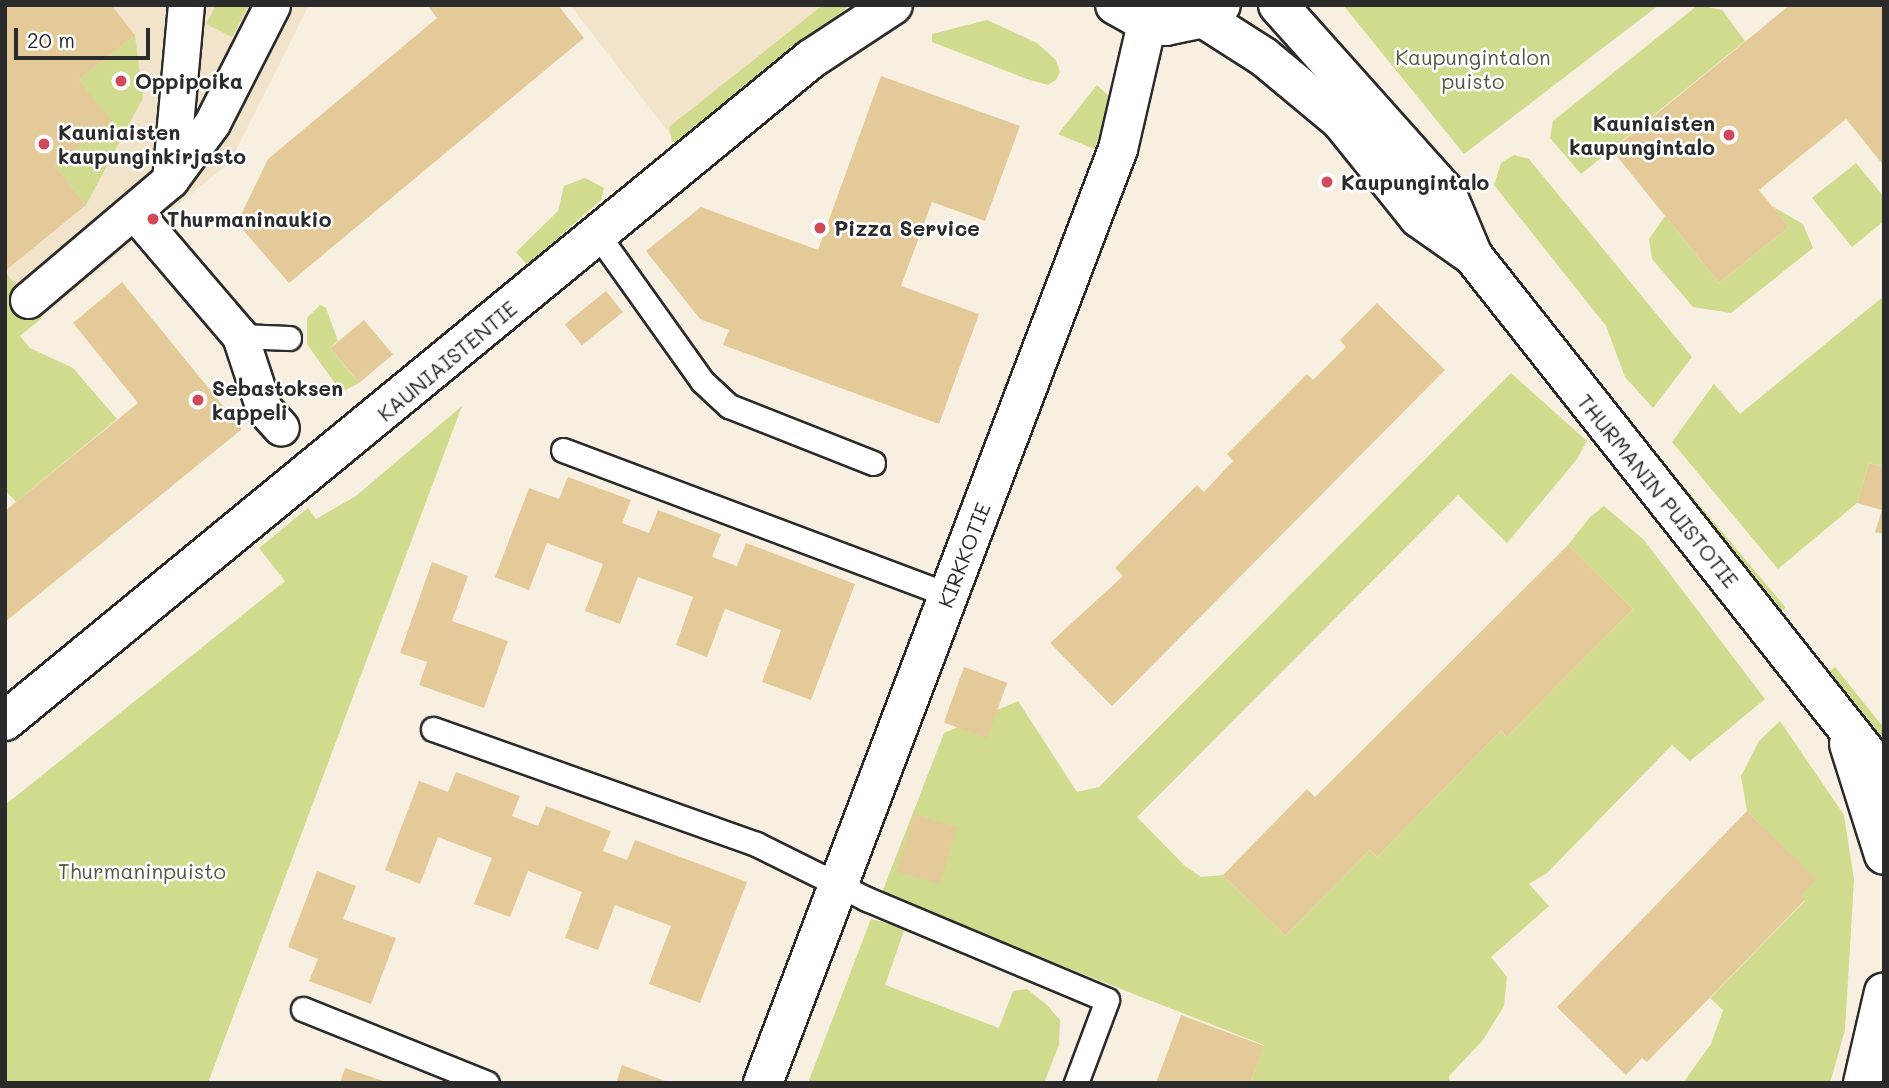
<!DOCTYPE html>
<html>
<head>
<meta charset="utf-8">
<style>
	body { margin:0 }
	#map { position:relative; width:1889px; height:1088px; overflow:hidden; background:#f7efe0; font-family:Mali,sans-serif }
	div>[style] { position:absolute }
	.built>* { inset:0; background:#f2e4cb }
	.green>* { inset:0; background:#d0db8e; transform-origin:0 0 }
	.building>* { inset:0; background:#e5ca99; transform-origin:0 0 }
	.roads { filter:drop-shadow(2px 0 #2b2b2b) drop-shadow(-2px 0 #2b2b2b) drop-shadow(0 2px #2b2b2b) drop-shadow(0 -2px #2b2b2b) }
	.service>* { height:23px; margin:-11.5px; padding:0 11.5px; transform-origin:11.5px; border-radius:11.5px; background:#fff }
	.pedestrian>* { height:35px; margin:-17.5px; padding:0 17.5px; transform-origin:17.5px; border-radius:17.5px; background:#fff }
	.minor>* { height:38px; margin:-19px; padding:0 19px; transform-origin:19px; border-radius:19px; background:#fff }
	.tertiary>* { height:38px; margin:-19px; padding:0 19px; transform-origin:19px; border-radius:19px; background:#fff }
	.secondary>* { height:38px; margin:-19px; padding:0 19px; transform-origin:19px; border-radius:19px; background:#fff }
	.dots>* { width:19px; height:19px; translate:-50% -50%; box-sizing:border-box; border:4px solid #fff; border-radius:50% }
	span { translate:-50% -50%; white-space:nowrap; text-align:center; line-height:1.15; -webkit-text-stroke:5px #fff; paint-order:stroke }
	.park-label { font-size:21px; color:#545744 }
	.poi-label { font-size:21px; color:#2b2b2b; font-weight:700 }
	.left { translate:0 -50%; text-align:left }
	.right { translate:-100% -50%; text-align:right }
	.street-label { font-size:21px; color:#2b2b2b }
	.frame { position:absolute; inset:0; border:7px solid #2b2b2b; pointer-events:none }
	.scale { position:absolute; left:14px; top:28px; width:136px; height:32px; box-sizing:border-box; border:4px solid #2b2b2b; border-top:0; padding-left:9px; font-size:21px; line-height:24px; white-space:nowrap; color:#2b2b2b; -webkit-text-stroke:5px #fff; paint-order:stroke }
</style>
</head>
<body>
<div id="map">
	<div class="built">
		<i style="clip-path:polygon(5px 5px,309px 5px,230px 162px,19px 336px,5px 317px)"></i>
		<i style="clip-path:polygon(570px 5px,839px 5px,673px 138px)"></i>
	</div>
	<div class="green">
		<i style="clip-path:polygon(216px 5px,249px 5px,232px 37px,206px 24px)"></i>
		<i style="clip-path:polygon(823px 5px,850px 5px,679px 143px,672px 142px,669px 127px)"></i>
		<i style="clip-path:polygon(1343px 5px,1659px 5px,1464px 154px)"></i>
		<i style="clip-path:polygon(1698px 5px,1722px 10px,1745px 41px,1581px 174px,1550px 138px,1553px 121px)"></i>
		<i style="clip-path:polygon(987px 20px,1037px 43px,1056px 60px,1060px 72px,1056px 80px,1048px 85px,1027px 79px,932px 42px,932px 34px)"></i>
		<i style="clip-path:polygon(135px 35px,143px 98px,86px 205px,55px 166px,111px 121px,79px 80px)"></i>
		<i style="clip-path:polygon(1097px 85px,1112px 99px,1094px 149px,1058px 134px)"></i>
		<i style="clip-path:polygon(1514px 155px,1529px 159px,1692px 357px,1653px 408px,1625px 377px,1606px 326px,1494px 185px,1501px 163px)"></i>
		<i style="clip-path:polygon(1856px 163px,1884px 197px,1884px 221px,1852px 247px,1812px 198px)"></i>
		<i style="clip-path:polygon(585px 178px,604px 188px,601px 200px,527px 265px,516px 252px,558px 211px,564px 186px)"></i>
		<i style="clip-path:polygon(1772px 206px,1803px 224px,1813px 248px,1731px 313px,1693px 307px,1652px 259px,1649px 239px,1665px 216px,1719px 283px,1789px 227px)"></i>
		<i style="clip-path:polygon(5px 272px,43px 317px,20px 336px,30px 348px,73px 368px,117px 419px,16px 502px,5px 490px)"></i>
		<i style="clip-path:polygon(1884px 296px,1884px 467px,1869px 463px,1857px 503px,1778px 569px,1672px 442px,1714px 384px,1740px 414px)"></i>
		<i style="clip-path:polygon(320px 305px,326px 308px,338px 341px,330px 348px,359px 383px,341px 392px,307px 344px,307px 318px)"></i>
		<i style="clip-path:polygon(1511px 373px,1587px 441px,1577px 459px,1507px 543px,1458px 495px,1137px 817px,1185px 866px,1201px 877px,1223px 875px,1285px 936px,1370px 850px,1377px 857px,1501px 731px,1507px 737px,1633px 609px,1568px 545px,1590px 517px,1604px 506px,1644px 540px,1765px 699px,1690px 761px,1672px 745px,1547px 873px,1529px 884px,1549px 906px,1491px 957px,1507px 977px,1504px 1006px,1483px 1040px,1449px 1076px,1450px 1083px,1250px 1083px,1264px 1045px,881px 895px,944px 733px,1018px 701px,1077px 792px,1099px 787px)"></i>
		<i style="clip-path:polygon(462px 406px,208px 1083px,5px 1083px,5px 805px,285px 581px,259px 548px,308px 508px,316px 519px,356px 496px)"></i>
		<i style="left:1666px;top:465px;width:186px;height:8px;rotate:50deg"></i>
		<i style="clip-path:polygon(1835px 667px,1884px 728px,1884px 752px,1823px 676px)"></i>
		<i style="clip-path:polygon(1780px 721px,1844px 815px,1854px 880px,1845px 1030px,1830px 1083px,1683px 1083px,1711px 1044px,1723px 1010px,1710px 998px,1805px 901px,1801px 896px,1816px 879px,1747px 811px,1741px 776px,1759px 741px)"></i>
		<i style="clip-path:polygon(871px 919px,905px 928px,885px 985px,999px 1028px,1013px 991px,1027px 989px,1047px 1005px,1060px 1020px,1059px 1045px,1044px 1083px,808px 1083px)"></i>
	</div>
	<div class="building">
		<i style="clip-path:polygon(5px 5px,111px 5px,135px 35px,79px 80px,112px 121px,55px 166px,86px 205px,5px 271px)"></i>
		<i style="clip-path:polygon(427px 5px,558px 5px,584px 38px,289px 283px,237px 223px,268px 159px,437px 18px)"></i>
		<i style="clip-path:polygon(1790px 5px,1884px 5px,1884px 166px,1846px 119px,1759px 190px,1789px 227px,1719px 283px,1612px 150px)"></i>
		<i style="clip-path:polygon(881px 76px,1020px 126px,985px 221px,932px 202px,901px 286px,979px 314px,939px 424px,723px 345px,729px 330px,700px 319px,646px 251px,701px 207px,818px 250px)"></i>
		<i style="clip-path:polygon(122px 282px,242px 429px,5px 622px,5px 511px,138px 403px,73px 323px)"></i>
		<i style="left:606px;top:291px;width:27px;height:53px;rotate:51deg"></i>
		<i style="clip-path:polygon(1377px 303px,1445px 370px,1112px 706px,1050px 643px,1123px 576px,1115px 568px,1197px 485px,1204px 492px,1233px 461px,1227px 454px,1307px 374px,1313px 380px,1346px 347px,1340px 340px)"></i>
		<i style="left:364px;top:320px;width:45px;height:44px;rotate:50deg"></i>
		<i style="clip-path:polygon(1869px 463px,1884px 467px,1884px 534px,1875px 532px,1882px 510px,1857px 503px)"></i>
		<i style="clip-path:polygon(568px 477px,631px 500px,622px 523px,649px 533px,658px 510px,721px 534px,712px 557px,737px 566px,746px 543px,855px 584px,811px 700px,762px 682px,781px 630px,725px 609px,707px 657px,676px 645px,693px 597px,638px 577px,620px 624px,585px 611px,603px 564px,547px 543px,529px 590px,495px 577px,529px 488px,559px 499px)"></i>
		<i style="clip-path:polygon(1568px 545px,1633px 609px,1507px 737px,1501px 731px,1377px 857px,1370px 850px,1285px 936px,1223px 875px,1307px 789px,1315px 797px)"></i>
		<i style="clip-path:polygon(432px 562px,468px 576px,452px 621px,508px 641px,484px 708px,419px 685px,427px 662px,400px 653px)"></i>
		<i style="left:964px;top:667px;width:46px;height:59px;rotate:20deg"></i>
		<i style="clip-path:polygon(456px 772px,520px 796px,512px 816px,538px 826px,546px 806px,611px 831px,603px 851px,627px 860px,635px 840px,747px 882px,700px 1003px,649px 984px,671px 926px,615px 905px,598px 950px,565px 938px,582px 892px,528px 871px,510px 917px,474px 904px,492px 858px,438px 837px,420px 884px,385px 870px,419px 781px,448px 792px)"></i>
		<i style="clip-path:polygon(1747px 811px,1817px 879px,1801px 896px,1805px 900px,1647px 1062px,1642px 1058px,1626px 1075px,1557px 1007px)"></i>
		<i style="left:914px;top:814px;width:45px;height:60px;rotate:17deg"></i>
		<i style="clip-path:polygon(317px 871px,356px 886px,343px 919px,396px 938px,371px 1004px,309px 981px,318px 959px,288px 947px)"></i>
		<i style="clip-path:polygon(1181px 1015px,1264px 1046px,1250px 1083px,1156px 1083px)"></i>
		<i style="clip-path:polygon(622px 1065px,668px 1082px,668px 1083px,616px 1083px)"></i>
		<i style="clip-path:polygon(345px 1068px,386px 1082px,386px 1083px,340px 1083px)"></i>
	</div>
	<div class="roads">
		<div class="service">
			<i style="left:598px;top:235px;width:179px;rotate:54.5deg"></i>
			<i style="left:702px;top:381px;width:37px;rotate:43deg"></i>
			<i style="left:729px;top:406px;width:155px;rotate:21.6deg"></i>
			<i style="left:240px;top:336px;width:49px;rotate:2.3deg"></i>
			<i style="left:563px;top:450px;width:412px;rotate:20.6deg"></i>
			<i style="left:433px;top:729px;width:343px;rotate:19.6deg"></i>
			<i style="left:756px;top:844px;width:124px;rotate:26.4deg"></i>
			<i style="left:867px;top:899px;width:260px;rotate:22.8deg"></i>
			<i style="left:1107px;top:1000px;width:89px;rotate:110.5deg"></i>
			<i style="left:303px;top:1009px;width:198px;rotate:21.9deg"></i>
		</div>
		<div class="pedestrian">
			<i style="left:170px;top:180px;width:71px;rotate:-53.6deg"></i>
			<i style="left:212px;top:123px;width:132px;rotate:-63deg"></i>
			<i style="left:135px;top:213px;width:162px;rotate:49.5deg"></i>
			<i style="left:240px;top:336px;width:77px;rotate:71.8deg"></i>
			<i style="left:264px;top:409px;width:25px;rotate:48deg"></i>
			<i style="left:28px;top:300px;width:186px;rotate:-40.2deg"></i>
			<i style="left:170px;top:180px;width:176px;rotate:-84.8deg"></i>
		</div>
		<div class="minor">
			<i style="left:5px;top:721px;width:1043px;rotate:-39.4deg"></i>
			<i style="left:811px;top:59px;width:98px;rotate:-33.4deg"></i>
			<i style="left:763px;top:1083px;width:999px;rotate:-69.19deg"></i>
			<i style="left:1118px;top:149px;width:129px;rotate:-77deg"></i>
		</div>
		<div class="tertiary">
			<i style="left:1278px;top:5px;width:254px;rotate:48.2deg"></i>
			<i style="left:1447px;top:194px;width:67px;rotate:67.2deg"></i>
			<i style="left:1473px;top:256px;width:662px;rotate:51.62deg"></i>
			<i style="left:1203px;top:18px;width:72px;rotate:32.6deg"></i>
			<i style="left:1264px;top:57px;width:100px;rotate:39.7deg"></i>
			<i style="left:1341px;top:121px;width:124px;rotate:51.2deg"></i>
			<i style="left:1419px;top:218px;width:66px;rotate:35.1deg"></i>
			<i style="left:1849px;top:744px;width:116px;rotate:72.5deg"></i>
			<i style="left:1863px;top:1083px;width:93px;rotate:-77deg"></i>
		</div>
		<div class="secondary">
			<i style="left:1115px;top:5px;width:37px;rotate:29deg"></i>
			<i style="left:1147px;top:23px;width:19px;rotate:9deg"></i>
			<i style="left:1166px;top:26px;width:38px;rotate:-12deg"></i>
			<i style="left:1203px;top:18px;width:22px;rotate:-36deg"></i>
		</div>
	</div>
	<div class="dots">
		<i style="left:121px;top:81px;background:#d1495b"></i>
		<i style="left:1729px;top:135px;background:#d1495b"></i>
		<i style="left:44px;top:144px;background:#d1495b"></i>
		<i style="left:1327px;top:182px;background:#d1495b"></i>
		<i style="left:153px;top:219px;background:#d1495b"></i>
		<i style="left:820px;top:228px;background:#d1495b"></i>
		<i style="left:198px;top:400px;background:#d1495b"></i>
	</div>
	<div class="park-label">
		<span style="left:1473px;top:69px">Kaupungintalon<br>puisto</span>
		<span style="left:142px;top:871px">Thurmaninpuisto</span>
	</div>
	<div class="poi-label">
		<span class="left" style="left:135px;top:81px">Oppipoika</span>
		<span class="right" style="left:1715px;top:135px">Kauniaisten<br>kaupungintalo</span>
		<span class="left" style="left:58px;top:144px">Kauniaisten<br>kaupunginkirjasto</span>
		<span class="left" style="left:1341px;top:182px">Kaupungintalo</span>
		<span class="left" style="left:167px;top:219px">Thurmaninaukio</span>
		<span class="left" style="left:834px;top:228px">Pizza Service</span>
		<span class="left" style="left:212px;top:400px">Sebastoksen<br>kappeli</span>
	</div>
	<div class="street-label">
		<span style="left:447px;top:361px;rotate:-40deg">KAUNIAISTENTIE</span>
		<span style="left:1658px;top:491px;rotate:51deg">THURMANIN PUISTOTIE</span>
		<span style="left:964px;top:555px;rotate:-69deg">KIRKKOTIE</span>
	</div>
	<div class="frame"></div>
	<div class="scale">20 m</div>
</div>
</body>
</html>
